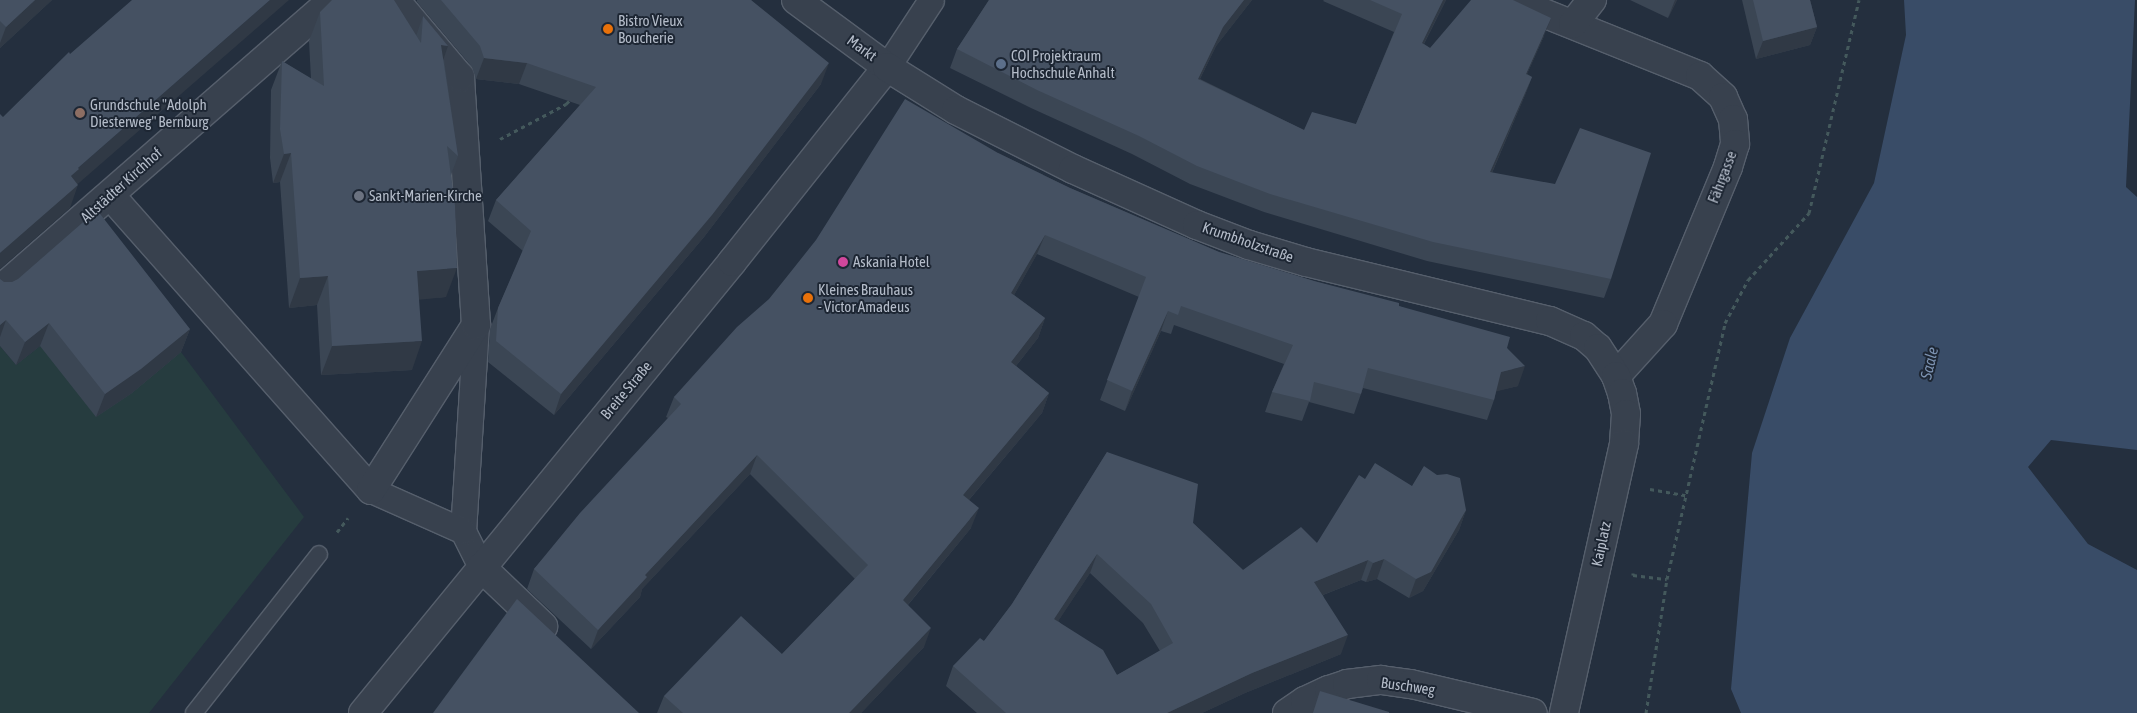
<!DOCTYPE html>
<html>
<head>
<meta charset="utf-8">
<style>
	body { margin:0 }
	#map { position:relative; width:2137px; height:713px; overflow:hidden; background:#242f3e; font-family:"Asap Condensed",sans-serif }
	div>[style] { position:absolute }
	.green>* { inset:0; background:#263c3f }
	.water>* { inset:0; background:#394c67 }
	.path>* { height:3px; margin-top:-1.5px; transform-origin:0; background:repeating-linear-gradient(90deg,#44595c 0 4px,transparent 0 8px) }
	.roads { filter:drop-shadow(1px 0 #565f6c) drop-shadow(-1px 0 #565f6c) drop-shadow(0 1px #565f6c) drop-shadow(0 -1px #565f6c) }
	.service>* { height:16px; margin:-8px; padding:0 8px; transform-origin:8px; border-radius:8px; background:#38414e }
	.pedestrian>* { height:25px; margin:-12.5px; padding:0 12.5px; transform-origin:12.5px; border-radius:12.5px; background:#38414e }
	.minor>* { height:28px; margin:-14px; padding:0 14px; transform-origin:14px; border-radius:14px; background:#38414e }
	.tertiary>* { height:28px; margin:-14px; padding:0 14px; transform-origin:14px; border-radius:14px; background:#38414e }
	.wall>* { inset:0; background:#3b4654 }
	.shaded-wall>* { inset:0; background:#303945 }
	.building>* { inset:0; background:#455162 }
	.dots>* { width:14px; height:14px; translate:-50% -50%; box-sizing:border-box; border:2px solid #1d2633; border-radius:50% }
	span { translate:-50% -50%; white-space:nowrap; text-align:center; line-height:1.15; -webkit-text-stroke:4px #1d2633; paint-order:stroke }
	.poi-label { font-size:15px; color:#b4bcc9 }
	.left { translate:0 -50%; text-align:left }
	.street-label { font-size:15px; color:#b4bcc9 }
	.water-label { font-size:16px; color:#7c92b1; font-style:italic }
</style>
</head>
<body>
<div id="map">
	<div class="green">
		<i style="clip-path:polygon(69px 323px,181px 352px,304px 517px,149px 713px,0 713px,0 346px,16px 365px)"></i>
	</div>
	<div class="water">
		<i style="clip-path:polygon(1904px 0,2135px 0,2126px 187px,2137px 197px,2137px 450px,2051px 440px,2028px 467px,2088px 544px,2137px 570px,2137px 713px,1741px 713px,1731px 689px,1752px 453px,1790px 338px,1874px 183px,1906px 35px)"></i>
	</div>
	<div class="path">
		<i style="left:500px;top:139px;width:75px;rotate:-27.9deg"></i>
		<i style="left:566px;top:104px;width:7px;rotate:-45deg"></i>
		<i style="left:1650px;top:489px;width:36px;rotate:10deg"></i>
		<i style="left:337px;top:532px;width:18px;rotate:-52deg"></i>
		<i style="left:1633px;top:573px;width:2px;rotate:90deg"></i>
		<i style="left:1633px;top:575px;width:34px;rotate:7deg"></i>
		<i style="left:1667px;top:579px;width:262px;rotate:-77.2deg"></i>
		<i style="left:1725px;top:323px;width:49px;rotate:-61.9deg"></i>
		<i style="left:1748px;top:280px;width:91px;rotate:-47.7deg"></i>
		<i style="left:1809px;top:213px;width:219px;rotate:-76.8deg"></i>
		<i style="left:1646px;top:713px;width:136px;rotate:-81.1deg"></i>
	</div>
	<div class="roads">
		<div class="service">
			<i style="left:194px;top:713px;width:202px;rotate:-51.8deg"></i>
		</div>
		<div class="pedestrian">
			<i style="left:887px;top:67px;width:80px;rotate:-56.7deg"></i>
			<i style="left:476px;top:325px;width:206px;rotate:93.6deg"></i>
			<i style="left:463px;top:531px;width:40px;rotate:63.4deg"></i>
			<i style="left:371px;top:490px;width:101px;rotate:24deg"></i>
		</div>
		<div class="minor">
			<i style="left:1511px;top:0;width:204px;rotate:21.9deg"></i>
			<i style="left:1700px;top:76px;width:31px;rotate:42deg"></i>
			<i style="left:1723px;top:97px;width:24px;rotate:66deg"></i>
			<i style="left:1733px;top:119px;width:25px;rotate:85deg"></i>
			<i style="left:1735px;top:144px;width:24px;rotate:107deg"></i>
			<i style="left:1728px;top:167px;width:170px;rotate:112.5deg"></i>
			<i style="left:1663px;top:324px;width:70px;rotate:132.1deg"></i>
			<i style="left:1573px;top:24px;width:31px;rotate:-52deg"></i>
			<i style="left:110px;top:195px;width:394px;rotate:48.5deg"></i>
			<i style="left:371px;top:490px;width:196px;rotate:-57.5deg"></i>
			<i style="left:476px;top:325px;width:249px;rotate:-93.7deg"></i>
			<i style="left:460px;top:77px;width:101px;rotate:-130.2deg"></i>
			<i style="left:0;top:290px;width:441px;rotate:-41.1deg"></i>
			<i style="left:481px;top:567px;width:86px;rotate:43.6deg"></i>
			<i style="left:363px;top:713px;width:583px;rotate:-50.71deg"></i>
			<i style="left:732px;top:262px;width:249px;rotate:-51.5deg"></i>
			<i style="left:1287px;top:713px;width:22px;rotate:-34deg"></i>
			<i style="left:1305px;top:701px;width:26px;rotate:-25deg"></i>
			<i style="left:1329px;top:690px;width:19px;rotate:-18deg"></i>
			<i style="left:1347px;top:684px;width:34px;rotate:-7deg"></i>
			<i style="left:1381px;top:680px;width:30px;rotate:8deg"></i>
			<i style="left:1411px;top:684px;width:125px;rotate:13.4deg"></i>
		</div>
		<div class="tertiary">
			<i style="left:796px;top:0;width:113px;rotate:36.4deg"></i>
			<i style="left:887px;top:67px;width:81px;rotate:31.9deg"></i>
			<i style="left:956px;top:110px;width:131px;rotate:26.8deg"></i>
			<i style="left:1073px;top:169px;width:136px;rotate:24.3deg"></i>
			<i style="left:1197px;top:225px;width:56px;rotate:21deg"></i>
			<i style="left:1249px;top:245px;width:59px;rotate:16.6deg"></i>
			<i style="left:1306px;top:262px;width:251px;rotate:13.6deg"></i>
			<i style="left:1550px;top:321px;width:37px;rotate:24deg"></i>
			<i style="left:1584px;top:336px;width:18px;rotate:41deg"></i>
			<i style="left:1598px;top:348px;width:33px;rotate:57deg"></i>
			<i style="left:1616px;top:376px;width:18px;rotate:71deg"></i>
			<i style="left:1622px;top:393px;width:21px;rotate:79deg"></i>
			<i style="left:1626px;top:414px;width:30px;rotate:94deg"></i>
			<i style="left:1624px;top:444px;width:276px;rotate:102.6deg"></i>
		</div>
	</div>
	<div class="wall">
		<i style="clip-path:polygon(0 0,52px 0,0 48px)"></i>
		<i style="clip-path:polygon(417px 0,751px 0,821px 84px,704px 237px,554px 415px,488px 362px,490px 329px,498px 308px,523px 251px,488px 221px,496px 200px,580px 105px,519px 84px,476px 79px,472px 67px,417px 2px)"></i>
		<i style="clip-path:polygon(989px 0,1252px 0,1216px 46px,1200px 79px,1304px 130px,1356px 124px,1394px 32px,1323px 1px,1324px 0,1446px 0,1424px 44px,1430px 48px,1544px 36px,1527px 74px,1532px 77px,1525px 95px,1492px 173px,1611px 279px,1604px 298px,1427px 261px,1264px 212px,1190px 184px,1132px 154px,1031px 108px,950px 68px,957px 49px)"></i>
		<i style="clip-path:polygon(1630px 0,1677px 0,1668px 18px)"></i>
		<i style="clip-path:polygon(1742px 0,1810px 0,1817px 27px,1810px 45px,1756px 59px)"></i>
		<i style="clip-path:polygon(320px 12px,416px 36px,423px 16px,444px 59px,458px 156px,451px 175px,446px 297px,419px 299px,412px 370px,321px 375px,317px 305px,289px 308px,280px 182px,273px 183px,270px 158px,271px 90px,282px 61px,311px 79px,309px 41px)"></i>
		<i style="clip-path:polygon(998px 153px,1070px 188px,1219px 252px,1314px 281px,1399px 306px,1507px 348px,1518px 386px,1496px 391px,1494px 400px,1487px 420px,1363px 388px,1354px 414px,1309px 402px,1302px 421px,1265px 412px,1272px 392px,1284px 364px,1174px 325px,1171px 334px,1161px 331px,1125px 411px,1100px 400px,1139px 297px,1037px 254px,1014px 295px,1045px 318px,1038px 338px,1016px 366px,1049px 393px,1042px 413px,969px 500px,971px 528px,908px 605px,924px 647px,861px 713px,657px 713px,664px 696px,782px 654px,855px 579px,750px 474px,642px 589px,640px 597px,591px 649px,527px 589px,534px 569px,668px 418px,666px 417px,674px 397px)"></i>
		<i style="clip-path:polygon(0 279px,4px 282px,190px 329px,181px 352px,132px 393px,96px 417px,40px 346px,16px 365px,0 346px)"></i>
		<i style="clip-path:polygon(evenodd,1107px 452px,1193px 523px,1243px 570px,1317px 543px,1365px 479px,1412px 486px,1466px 510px,1459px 530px,1423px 591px,1409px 598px,1377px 579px,1366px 582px,1361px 580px,1323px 595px,1341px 654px,1245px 693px,1202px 713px,977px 713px,946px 686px,953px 666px,984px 641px,1012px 604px,1107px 452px,1090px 573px,1143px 623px,1160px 651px,1117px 675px,1058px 621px,1090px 573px)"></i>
	</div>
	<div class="shaded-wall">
		<i style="clip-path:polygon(35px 0,52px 0,0 48px,0 43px,6px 27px)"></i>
		<i style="clip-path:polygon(270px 0,289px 0,72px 189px,78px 185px,70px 208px,0 269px,0 253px,71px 176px,78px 168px)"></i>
		<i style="clip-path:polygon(1244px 0,1252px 0,1216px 46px,1191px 97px,1198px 79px,1223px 27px)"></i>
		<i style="clip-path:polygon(1443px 0,1446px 0,1415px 61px,1422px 43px)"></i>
		<i style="clip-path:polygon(1675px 0,1677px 0,1668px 18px)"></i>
		<i style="clip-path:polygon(1551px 18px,1544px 36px,1519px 92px,1526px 74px)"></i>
		<i style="clip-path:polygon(1817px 27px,1810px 45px,1756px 59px,1763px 41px)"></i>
		<i style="clip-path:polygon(441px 45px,448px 46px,438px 75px)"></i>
		<i style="clip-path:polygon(484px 58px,527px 63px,519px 84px,476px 79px)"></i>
		<i style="clip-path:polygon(829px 63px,821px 84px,704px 237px,554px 415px,561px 394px)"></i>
		<i style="clip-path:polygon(1532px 77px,1525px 95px,1484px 191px,1490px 172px)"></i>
		<i style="clip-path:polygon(291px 153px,280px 182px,273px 183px,284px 154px)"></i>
		<i style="clip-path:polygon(1045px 235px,1037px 254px,1004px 313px,1011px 293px)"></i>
		<i style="clip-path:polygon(457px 268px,446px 297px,407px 301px,417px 271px)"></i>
		<i style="clip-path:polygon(328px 276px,317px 305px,289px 308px,300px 278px)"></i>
		<i style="clip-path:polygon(1168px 311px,1161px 331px,1125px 411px,1132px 391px)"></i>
		<i style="clip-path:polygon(1045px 318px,1038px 338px,1004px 381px,1011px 362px)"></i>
		<i style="clip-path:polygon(6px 320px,0 337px,0 325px)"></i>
		<i style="clip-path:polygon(49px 323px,40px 346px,16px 365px,25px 342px)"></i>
		<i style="clip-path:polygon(190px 329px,181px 352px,132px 393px,96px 417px,105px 394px)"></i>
		<i style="clip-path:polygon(422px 341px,412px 370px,321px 375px,332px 346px)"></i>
		<i style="clip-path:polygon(1525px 366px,1518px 386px,1494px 392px,1501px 372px)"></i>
		<i style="clip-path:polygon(1049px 393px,1042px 413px,956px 515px,963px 495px)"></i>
		<i style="clip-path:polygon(757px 455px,750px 474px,642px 589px,640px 597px,591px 649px,598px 630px,645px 575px)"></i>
		<i style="clip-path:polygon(979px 508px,971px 528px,896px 619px,903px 600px)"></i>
		<i style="clip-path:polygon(1466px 510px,1459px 530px,1423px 591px,1409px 598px,1416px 579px)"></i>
		<i style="clip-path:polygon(1097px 554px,1090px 573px,1047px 638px,1054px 619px)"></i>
		<i style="clip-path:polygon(1384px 559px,1377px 579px,1366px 582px,1373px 563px)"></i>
		<i style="clip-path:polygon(1368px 560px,1361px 580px,1307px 601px,1314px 582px)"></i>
		<i style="clip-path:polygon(931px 628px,924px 647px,861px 713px,849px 713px)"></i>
		<i style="clip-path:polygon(1348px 635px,1341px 654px,1245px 693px,1202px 713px,1167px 713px,1252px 673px)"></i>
	</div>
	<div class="building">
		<i style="clip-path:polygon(0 0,35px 0,6px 27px,0 21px)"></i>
		<i style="clip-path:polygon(132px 0,270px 0,78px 168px,79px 169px,71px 176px,78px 185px,0 253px,0 114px,3px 117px,69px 52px,70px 54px)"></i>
		<i style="clip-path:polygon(332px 0,394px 0,421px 43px,423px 16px,448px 46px,441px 45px,458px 156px,447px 146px,455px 206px,457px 268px,417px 271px,422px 341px,332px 346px,328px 276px,300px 278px,291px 153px,284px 154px,280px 129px,282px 61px,324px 86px,320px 12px)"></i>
		<i style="clip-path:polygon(441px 0,751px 0,829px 63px,712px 215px,561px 394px,496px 341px,498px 308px,531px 231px,496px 200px,596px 87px,527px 63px,484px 58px,480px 46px)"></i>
		<i style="clip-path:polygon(989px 0,1244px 0,1223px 27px,1198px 79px,1304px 130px,1312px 112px,1356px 124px,1402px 14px,1370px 0,1443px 0,1422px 43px,1430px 48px,1471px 0,1513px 0,1551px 18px,1526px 74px,1532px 77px,1490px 172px,1555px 184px,1580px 128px,1651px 153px,1611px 279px,1433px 242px,1270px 194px,1197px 166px,1139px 136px,1037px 90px,957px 49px)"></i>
		<i style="clip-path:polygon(1753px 0,1810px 0,1817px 27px,1763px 41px)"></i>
		<i style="clip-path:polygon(905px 99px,998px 153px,1070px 188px,1219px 252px,1314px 281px,1399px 303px,1399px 306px,1510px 337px,1507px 348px,1525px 366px,1501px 372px,1494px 400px,1368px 368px,1361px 394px,1314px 382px,1310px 401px,1272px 392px,1293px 345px,1181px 306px,1178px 315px,1168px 311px,1132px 391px,1107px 380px,1146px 277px,1045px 235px,1011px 293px,1045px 318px,1011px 362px,1049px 393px,963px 495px,979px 508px,903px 600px,931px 628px,849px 713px,683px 713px,664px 696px,741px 616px,782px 654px,868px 565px,757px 455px,645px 575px,647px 577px,598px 630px,534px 569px,580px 513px,681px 404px,674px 397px,737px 327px,769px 299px,816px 240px)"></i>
		<i style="clip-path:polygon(97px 210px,190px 329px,141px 369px,105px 394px,49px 323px,25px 342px,6px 320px,0 325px,0 279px,4px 282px,12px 282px,18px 279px)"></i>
		<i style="clip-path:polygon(evenodd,1107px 452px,1198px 484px,1193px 523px,1243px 570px,1301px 527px,1317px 543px,1359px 475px,1365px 479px,1375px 463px,1412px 486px,1424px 466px,1437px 475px,1447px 474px,1460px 478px,1466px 510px,1431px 572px,1416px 579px,1384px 559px,1373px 563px,1368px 560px,1314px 582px,1348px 635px,1252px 673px,1167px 713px,1006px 713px,953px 666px,980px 638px,984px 641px,1012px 604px,1107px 452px,1097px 554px,1151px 604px,1173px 643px,1117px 675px,1103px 650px,1054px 619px,1097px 554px)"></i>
		<i style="clip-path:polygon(517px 599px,639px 713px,433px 713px)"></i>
		<i style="clip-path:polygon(1320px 691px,1389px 712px,1389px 713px,1313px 713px)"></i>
	</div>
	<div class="dots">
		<i style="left:608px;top:29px;background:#e8710a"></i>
		<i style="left:1001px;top:64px;background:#5c6f8a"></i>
		<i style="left:80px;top:113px;background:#8d6e63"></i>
		<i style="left:359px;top:196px;background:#6b7280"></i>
		<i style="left:843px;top:262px;background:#d1479c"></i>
		<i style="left:808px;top:298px;background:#e8710a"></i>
	</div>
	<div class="poi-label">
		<span class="left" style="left:618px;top:29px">Bistro Vieux<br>Boucherie</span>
		<span class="left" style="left:1011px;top:64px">COI Projektraum<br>Hochschule Anhalt</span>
		<span class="left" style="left:90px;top:113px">Grundschule "Adolph<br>Diesterweg" Bernburg</span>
		<span class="left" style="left:369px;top:196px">Sankt-Marien-Kirche</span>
		<span class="left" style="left:853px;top:262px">Askania Hotel</span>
		<span class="left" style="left:818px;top:298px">Kleines Brauhaus<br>- Victor Amadeus</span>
	</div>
	<div class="street-label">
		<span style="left:862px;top:48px;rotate:36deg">Markt</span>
		<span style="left:1722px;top:177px;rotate:-69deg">Fährgasse</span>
		<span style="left:121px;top:185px;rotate:-42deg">Altstädter Kirchhof</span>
		<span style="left:1248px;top:242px;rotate:19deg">Krumbholzstraße</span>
		<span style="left:626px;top:390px;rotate:-50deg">Breite Straße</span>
		<span style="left:1601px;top:544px;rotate:-78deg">Kaiplatz</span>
		<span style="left:1408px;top:686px;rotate:8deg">Buschweg</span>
	</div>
	<div class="water-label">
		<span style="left:1929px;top:363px;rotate:-77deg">Saale</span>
	</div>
</div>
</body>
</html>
